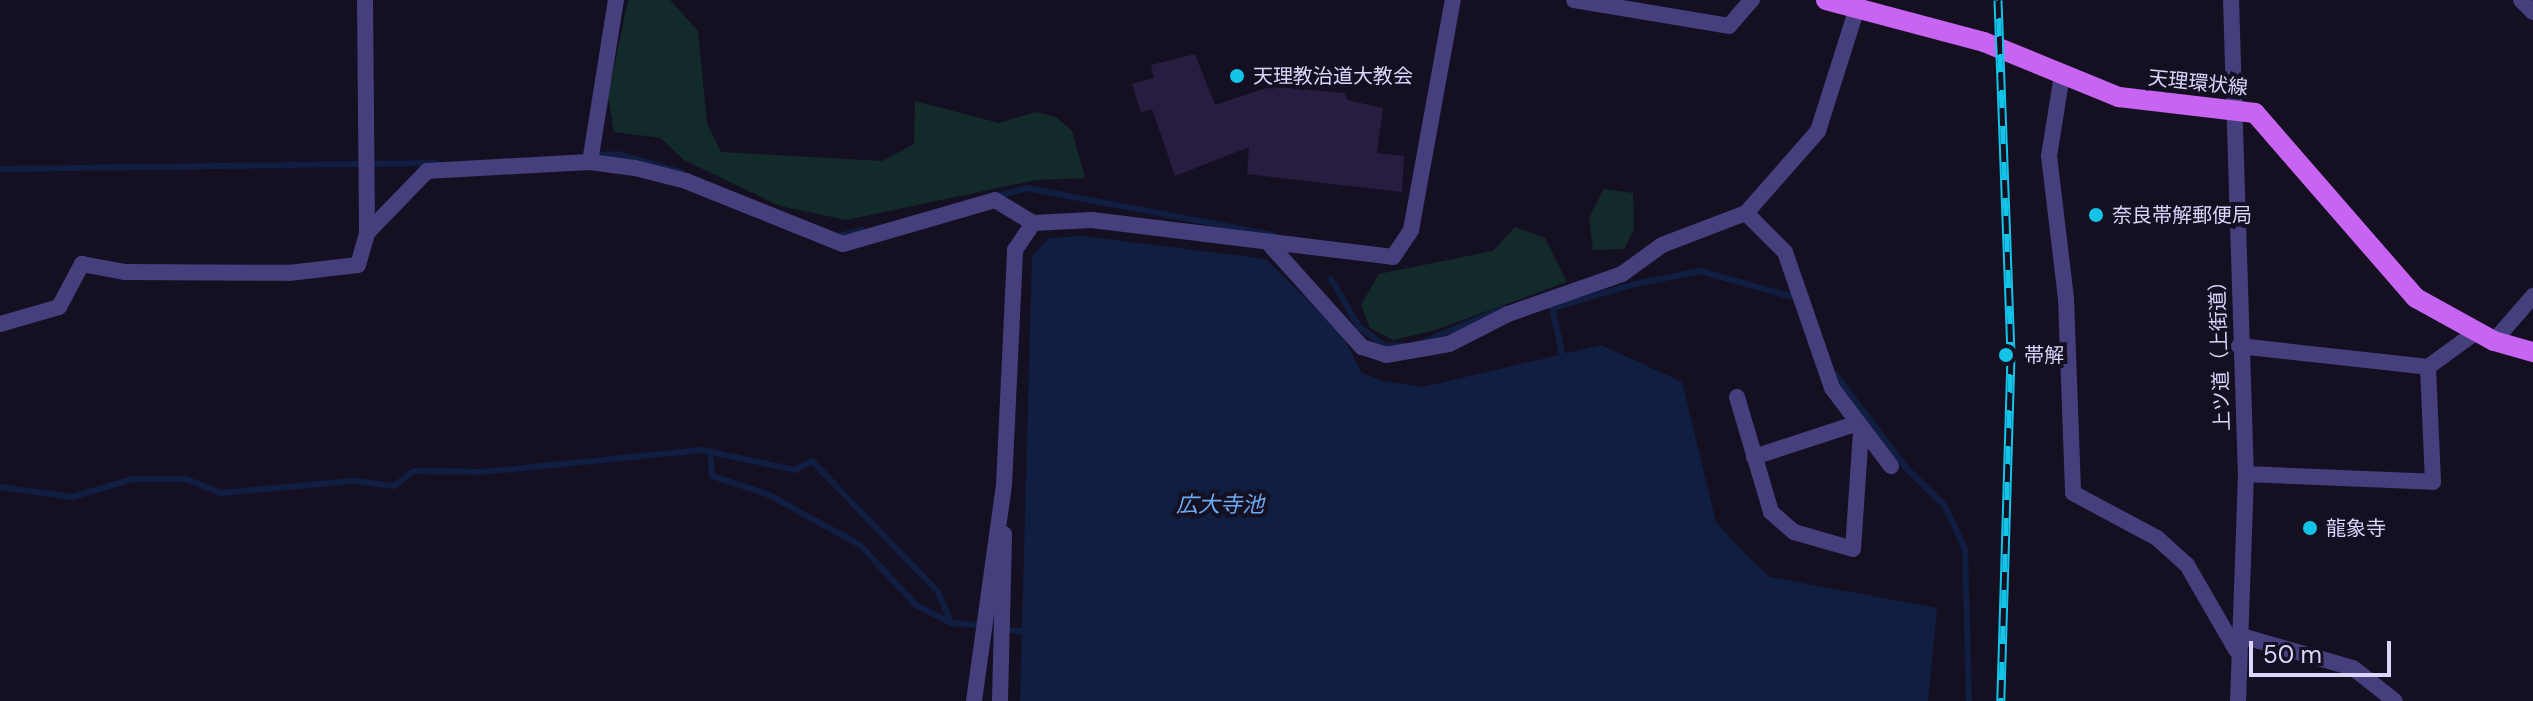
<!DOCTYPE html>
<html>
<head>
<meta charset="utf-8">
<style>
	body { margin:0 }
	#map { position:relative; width:2533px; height:701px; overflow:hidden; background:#141022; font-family:"DM Sans","Noto Sans JP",sans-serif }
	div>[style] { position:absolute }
	.green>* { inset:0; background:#132a2b }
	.water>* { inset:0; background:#101e41 }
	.stream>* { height:6px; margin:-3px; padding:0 3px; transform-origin:3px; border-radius:3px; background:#101e41 }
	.building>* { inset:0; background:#271d41 }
	.street>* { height:16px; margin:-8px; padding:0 8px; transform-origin:8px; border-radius:8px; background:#463f7d }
	.primary>* { height:20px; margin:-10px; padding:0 10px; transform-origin:10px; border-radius:10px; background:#c864f2 }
	.rail>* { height:9px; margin-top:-4.5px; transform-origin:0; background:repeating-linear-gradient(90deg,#141022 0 18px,#13c3e8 0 36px); box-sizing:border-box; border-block:2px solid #13c3e8 }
	.dots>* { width:22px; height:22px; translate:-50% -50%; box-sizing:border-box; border:4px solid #141022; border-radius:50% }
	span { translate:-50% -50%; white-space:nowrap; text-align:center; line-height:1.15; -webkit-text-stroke:8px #141022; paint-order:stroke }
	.poi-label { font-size:20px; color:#dcd4fb }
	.left { translate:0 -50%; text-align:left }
	.street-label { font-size:20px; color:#dcd4fb }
	.water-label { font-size:22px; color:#6baaf3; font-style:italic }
	.scale { position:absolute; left:2249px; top:641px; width:142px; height:36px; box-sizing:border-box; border:4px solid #dcd4fb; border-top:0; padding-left:10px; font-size:24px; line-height:28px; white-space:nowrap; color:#dcd4fb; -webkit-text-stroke:6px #141022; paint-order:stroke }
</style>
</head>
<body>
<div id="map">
	<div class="green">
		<i style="clip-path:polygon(628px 0,670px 0,698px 31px,707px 123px,721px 152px,882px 161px,914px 144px,915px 101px,999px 123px,1036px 112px,1056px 117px,1072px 131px,1085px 178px,1036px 180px,846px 220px,780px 206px,684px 160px,661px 138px,614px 132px,608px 96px)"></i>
		<i style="clip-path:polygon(1604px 189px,1633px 193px,1634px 229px,1624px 249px,1593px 250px,1589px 218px)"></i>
		<i style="clip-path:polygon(1515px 227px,1545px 238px,1567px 282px,1432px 331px,1393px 340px,1370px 328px,1361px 305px,1379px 274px,1493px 251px)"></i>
	</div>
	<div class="water">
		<i style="clip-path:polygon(1082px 236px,1266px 259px,1341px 333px,1362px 373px,1383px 381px,1423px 387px,1601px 345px,1682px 382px,1716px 522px,1746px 555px,1770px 577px,1937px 608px,1928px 701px,1020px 701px,1032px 256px,1049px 238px)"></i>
	</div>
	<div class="stream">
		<i style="left:595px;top:155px;width:23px;rotate:-2deg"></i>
		<i style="left:618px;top:154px;width:66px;rotate:15.9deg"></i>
		<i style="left:0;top:169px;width:436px;rotate:-0.8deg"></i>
		<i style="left:994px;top:197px;width:34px;rotate:-15deg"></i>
		<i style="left:1027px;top:188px;width:250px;rotate:10.8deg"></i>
		<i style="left:835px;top:237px;width:29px;rotate:-14deg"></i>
		<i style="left:1331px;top:279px;width:56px;rotate:59.7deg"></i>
		<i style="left:1359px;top:327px;width:32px;rotate:36deg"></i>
		<i style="left:1385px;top:346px;width:18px;rotate:-3deg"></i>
		<i style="left:1426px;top:341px;width:85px;rotate:-22.9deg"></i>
		<i style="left:1563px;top:357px;width:50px;rotate:-102.7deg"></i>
		<i style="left:1552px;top:308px;width:86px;rotate:-16.1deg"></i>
		<i style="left:1635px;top:284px;width:66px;rotate:-11.3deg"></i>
		<i style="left:1700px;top:271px;width:101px;rotate:15.6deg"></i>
		<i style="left:1835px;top:374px;width:118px;rotate:52.9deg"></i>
		<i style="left:1906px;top:468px;width:54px;rotate:44.3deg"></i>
		<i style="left:1945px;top:506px;width:47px;rotate:65.1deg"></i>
		<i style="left:1965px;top:549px;width:152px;rotate:88.5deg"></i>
		<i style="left:710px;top:452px;width:24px;rotate:85deg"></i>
		<i style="left:712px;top:476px;width:58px;rotate:18.1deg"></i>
		<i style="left:767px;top:494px;width:106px;rotate:28.7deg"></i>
		<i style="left:860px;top:545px;width:82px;rotate:47deg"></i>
		<i style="left:916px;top:605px;width:39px;rotate:27deg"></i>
		<i style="left:951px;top:623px;width:32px;rotate:5deg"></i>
		<i style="left:0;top:487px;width:73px;rotate:7.9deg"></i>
		<i style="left:72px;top:497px;width:64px;rotate:-16.4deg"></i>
		<i style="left:133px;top:479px;width:53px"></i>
		<i style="left:186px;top:479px;width:38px;rotate:22deg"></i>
		<i style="left:221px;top:493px;width:134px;rotate:-5.2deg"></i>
		<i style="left:354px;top:481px;width:40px;rotate:7.1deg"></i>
		<i style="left:394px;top:486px;width:25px;rotate:-37deg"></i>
		<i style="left:414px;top:471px;width:68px;rotate:0.8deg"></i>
		<i style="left:482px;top:472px;width:221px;rotate:-5.7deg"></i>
		<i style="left:702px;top:450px;width:95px;rotate:12.1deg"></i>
		<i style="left:795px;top:470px;width:19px;rotate:-28deg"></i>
		<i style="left:812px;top:461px;width:182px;rotate:46.1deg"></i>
		<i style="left:938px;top:592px;width:34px;rotate:67deg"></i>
		<i style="left:1002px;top:629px;width:25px;rotate:7deg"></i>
	</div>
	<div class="building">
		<i style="clip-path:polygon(1195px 54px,1215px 105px,1272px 86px,1345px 93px,1347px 100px,1383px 108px,1377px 153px,1404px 156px,1402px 192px,1247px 174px,1249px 147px,1175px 176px,1152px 109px,1141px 112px,1132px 84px,1154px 78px,1151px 65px)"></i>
	</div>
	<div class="street">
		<i style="left:365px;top:0;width:233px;rotate:89.5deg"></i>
		<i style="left:1574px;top:0;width:157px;rotate:9.5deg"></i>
		<i style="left:1729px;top:26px;width:35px;rotate:-49deg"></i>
		<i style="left:2231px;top:0;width:474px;rotate:88.2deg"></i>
		<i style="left:2246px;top:474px;width:227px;rotate:92deg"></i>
		<i style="left:2521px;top:0;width:17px;rotate:45deg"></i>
		<i style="left:2062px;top:75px;width:82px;rotate:99.1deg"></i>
		<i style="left:2049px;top:156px;width:144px;rotate:83.2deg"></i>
		<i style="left:2066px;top:299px;width:194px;rotate:87.9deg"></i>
		<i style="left:2073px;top:493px;width:95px;rotate:28.2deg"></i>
		<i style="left:2157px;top:538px;width:40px;rotate:42deg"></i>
		<i style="left:2187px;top:565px;width:98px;rotate:60deg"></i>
		<i style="left:590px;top:162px;width:164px;rotate:-80.9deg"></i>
		<i style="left:1746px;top:213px;width:55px;rotate:45deg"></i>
		<i style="left:1785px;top:252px;width:144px;rotate:70.9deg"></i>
		<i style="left:1832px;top:388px;width:98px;rotate:52.9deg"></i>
		<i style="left:1271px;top:246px;width:136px;rotate:48deg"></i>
		<i style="left:1362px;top:347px;width:25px;rotate:18deg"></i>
		<i style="left:1386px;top:355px;width:64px;rotate:-9.9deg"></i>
		<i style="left:1449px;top:344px;width:66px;rotate:-27deg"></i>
		<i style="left:1508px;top:314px;width:121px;rotate:-19.3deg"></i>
		<i style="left:1622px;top:274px;width:49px;rotate:-35.9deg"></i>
		<i style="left:1662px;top:245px;width:90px;rotate:-20.9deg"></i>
		<i style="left:1746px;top:213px;width:109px;rotate:-48.7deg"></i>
		<i style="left:1818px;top:131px;width:126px;rotate:-72.4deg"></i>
		<i style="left:0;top:324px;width:61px;rotate:-16.1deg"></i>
		<i style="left:59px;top:307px;width:49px;rotate:-61.9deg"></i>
		<i style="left:82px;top:264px;width:44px;rotate:10.5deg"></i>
		<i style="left:125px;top:272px;width:164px;rotate:0.3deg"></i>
		<i style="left:289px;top:273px;width:69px;rotate:-6.6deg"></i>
		<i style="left:358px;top:265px;width:33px;rotate:-74deg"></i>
		<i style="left:367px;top:233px;width:86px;rotate:-45.9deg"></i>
		<i style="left:427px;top:171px;width:163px;rotate:-3.2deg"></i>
		<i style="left:590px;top:162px;width:45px;rotate:7.6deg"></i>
		<i style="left:635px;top:168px;width:53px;rotate:14.3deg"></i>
		<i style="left:686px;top:181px;width:169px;rotate:21.9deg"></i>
		<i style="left:843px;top:244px;width:158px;rotate:-16.1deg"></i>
		<i style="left:995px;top:200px;width:44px;rotate:31.2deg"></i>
		<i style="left:2494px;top:341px;width:60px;rotate:-49.1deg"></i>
		<i style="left:2239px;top:346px;width:190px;rotate:6.3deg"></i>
		<i style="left:2428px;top:367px;width:59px;rotate:-36.1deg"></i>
		<i style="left:1737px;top:397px;width:120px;rotate:73.5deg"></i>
		<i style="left:1771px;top:512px;width:30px;rotate:41deg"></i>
		<i style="left:1794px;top:532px;width:61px;rotate:16.1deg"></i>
		<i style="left:1853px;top:549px;width:116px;rotate:-86.1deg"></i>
		<i style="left:1754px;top:457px;width:106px;rotate:-18.1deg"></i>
		<i style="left:2246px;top:474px;width:187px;rotate:2.4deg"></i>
		<i style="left:2433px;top:482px;width:115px;rotate:-92.5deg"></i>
		<i style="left:2238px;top:635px;width:120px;rotate:16deg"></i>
		<i style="left:2353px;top:668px;width:53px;rotate:38.2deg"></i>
		<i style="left:974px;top:701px;width:218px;rotate:-82.1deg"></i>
		<i style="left:1004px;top:485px;width:235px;rotate:-87.3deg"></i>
		<i style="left:1015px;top:250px;width:32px;rotate:-56deg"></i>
		<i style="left:1033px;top:223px;width:59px;rotate:-2.9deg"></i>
		<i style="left:1092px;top:220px;width:303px;rotate:7deg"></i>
		<i style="left:1393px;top:257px;width:32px;rotate:-56deg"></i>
		<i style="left:1411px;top:230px;width:234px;rotate:-79.7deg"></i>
		<i style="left:1000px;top:701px;width:167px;rotate:-88.6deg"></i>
	</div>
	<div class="primary">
		<i style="left:1826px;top:0;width:163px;rotate:14.9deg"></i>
		<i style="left:1984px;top:42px;width:146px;rotate:22.2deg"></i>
		<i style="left:2119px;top:97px;width:137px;rotate:6.7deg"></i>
		<i style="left:2255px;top:113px;width:245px;rotate:49deg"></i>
		<i style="left:2416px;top:298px;width:89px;rotate:28.9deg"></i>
		<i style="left:2494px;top:341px;width:41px;rotate:15.8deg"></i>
	</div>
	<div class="rail">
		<i style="left:1998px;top:0;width:356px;rotate:87.9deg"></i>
		<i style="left:2011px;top:356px;width:345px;rotate:91.7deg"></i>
	</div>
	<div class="dots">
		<i style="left:1237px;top:76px;background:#13c3e8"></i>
		<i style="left:2096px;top:215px;background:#13c3e8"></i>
		<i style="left:2006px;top:355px;background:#13c3e8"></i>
		<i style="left:2310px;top:528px;background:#13c3e8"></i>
	</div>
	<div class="poi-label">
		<span class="left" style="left:1253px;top:76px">天理教治道大教会</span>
		<span class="left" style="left:2112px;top:215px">奈良帯解郵便局</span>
		<span class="left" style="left:2024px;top:355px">帯解</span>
		<span class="left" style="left:2326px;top:528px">龍象寺</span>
	</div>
	<div class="street-label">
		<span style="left:2198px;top:83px;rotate:6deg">天理環状線</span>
		<span style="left:2220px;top:351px;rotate:-92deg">上ツ道（上街道）</span>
	</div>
	<div class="water-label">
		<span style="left:1220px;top:505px">広大寺池</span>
	</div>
	<div class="scale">50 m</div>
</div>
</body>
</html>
